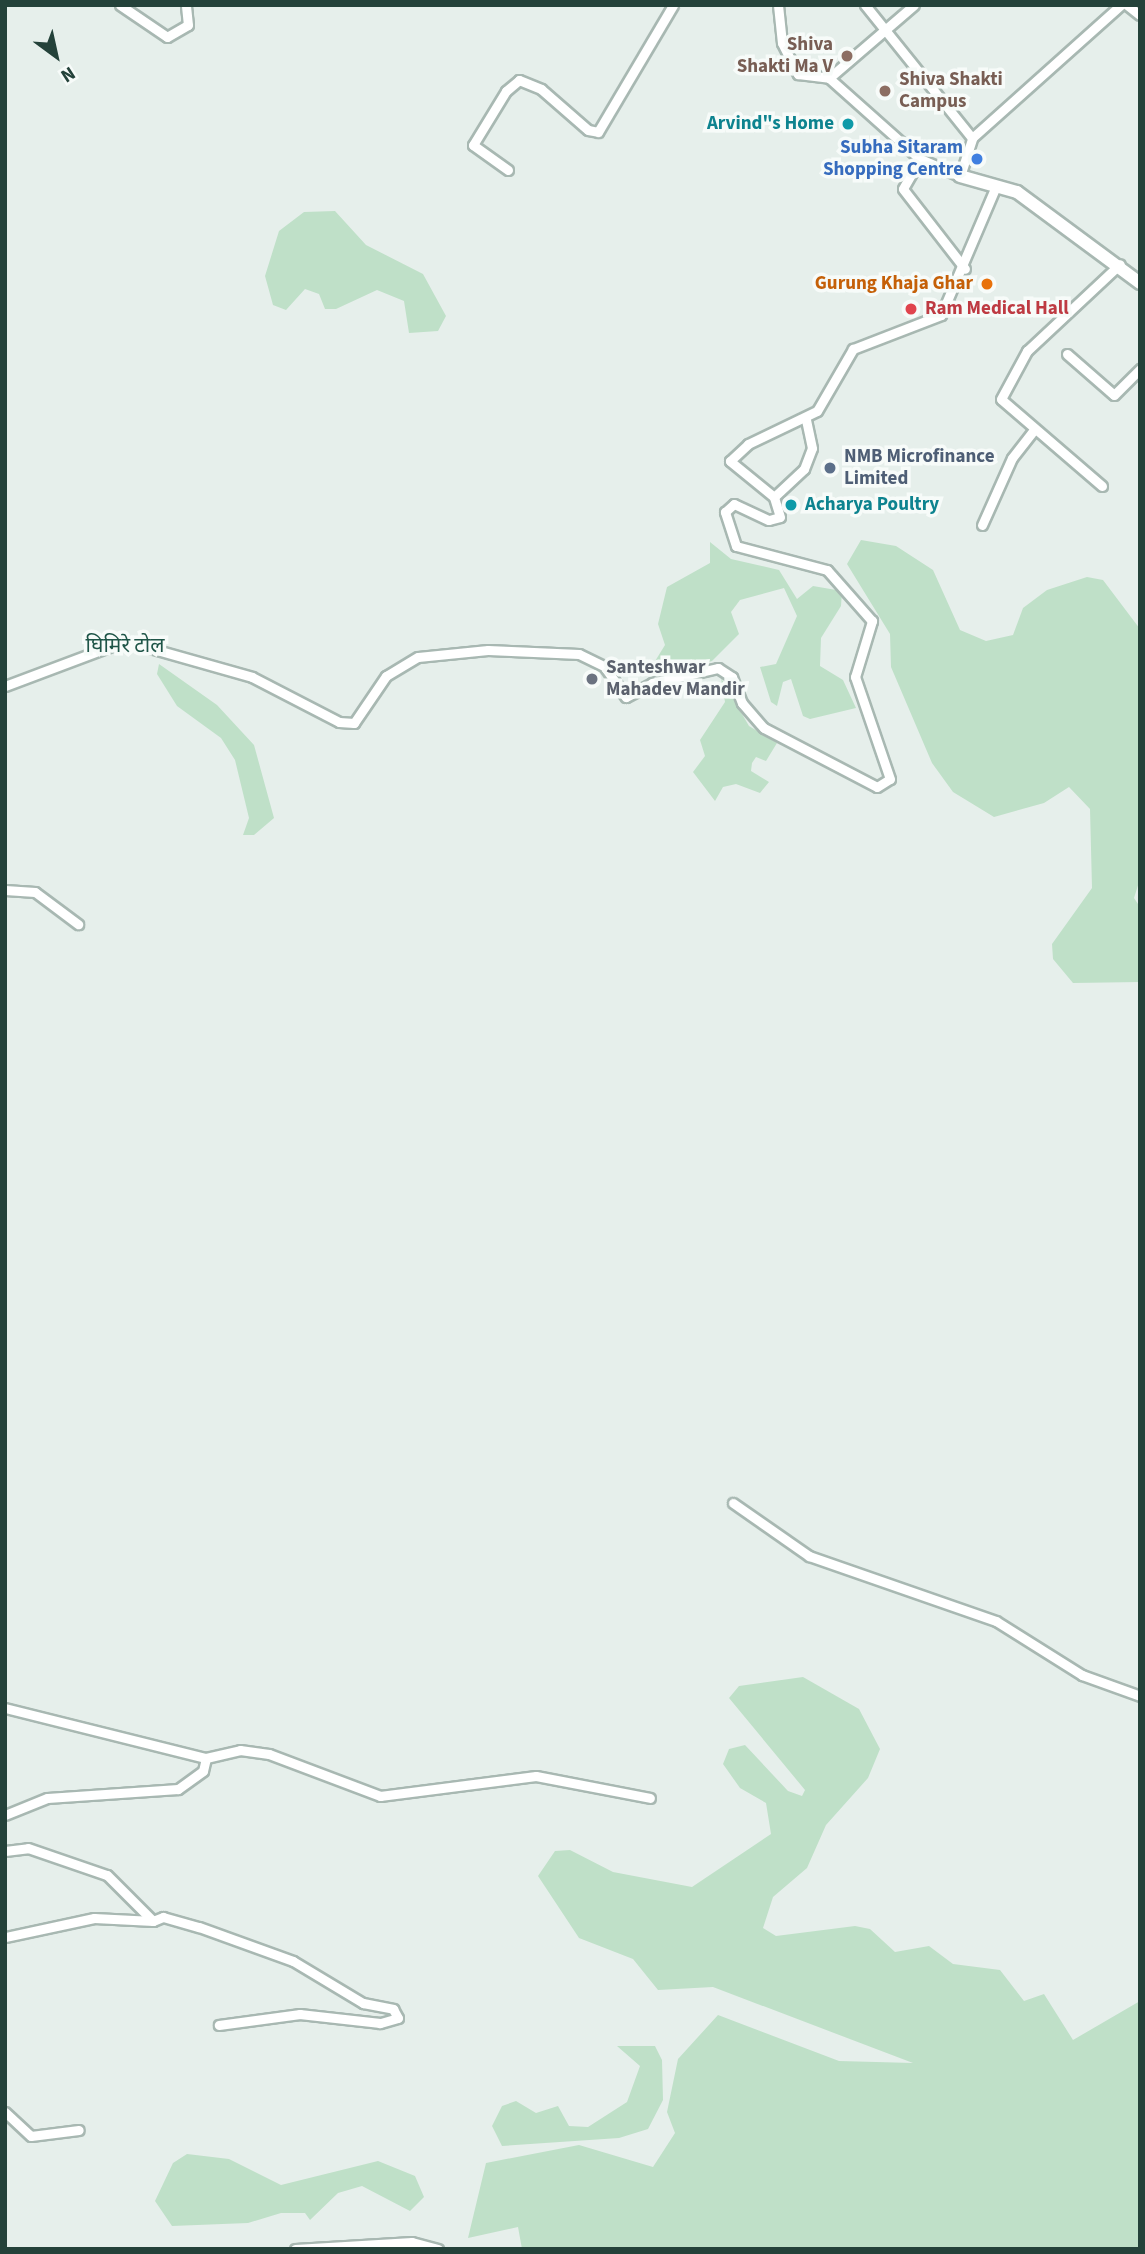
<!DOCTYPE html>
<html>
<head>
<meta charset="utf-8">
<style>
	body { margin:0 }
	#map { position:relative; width:1145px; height:2254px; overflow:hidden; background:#e6efeb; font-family:"Source Sans 3","Noto Sans Devanagari",sans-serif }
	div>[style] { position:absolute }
	.green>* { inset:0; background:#bfe0c8 }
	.roads { filter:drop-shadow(2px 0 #a8b8b2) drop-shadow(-2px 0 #a8b8b2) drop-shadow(0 2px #a8b8b2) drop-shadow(0 -2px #a8b8b2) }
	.street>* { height:9px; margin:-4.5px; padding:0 4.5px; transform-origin:4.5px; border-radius:4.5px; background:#fff }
	.secondary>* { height:12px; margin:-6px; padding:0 6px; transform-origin:6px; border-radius:6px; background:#fff }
	.dots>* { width:19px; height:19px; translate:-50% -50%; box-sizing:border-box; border:4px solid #f7fbf9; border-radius:50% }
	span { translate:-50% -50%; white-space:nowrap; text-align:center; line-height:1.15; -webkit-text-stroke:7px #f7fbf9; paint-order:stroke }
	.education-label { font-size:19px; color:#785e54; font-weight:700 }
	.right { translate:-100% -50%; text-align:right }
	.left { translate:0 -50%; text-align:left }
	.culture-label { font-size:19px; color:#0d838f; font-weight:700 }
	.shop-label { font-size:19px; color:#366cbe; font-weight:700 }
	.food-label { font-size:19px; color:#c56008; font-weight:700 }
	.health-label { font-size:19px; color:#be3a42; font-weight:700 }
	.service-label { font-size:19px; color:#4e5e75; font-weight:700 }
	.worship-label { font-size:19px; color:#5b616d; font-weight:700 }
	.neighbourhood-label { font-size:21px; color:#1f5548 }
	.frame { position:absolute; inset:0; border:7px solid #24423a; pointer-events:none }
	.north { position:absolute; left:21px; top:21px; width:70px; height:70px; -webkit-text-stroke:5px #f7fbf9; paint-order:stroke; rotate:147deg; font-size:19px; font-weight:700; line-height:28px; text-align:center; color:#24423a }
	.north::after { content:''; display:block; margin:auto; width:24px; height:32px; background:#24423a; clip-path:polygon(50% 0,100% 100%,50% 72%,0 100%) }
</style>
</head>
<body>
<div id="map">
	<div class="green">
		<i style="clip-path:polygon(335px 211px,366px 245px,423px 274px,446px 316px,438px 331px,409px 333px,404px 301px,377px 290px,336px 309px,325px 309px,319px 294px,305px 289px,286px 310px,273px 305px,265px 276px,279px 231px,304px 212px)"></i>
		<i style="clip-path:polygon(861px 540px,896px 546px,933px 570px,960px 630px,986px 641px,1013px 635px,1023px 608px,1047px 590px,1087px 577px,1103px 580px,1140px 629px,1140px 879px,1134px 898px,1140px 907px,1140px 982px,1073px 983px,1053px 959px,1052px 944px,1092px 888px,1090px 809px,1069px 787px,1044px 803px,994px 817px,953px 792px,932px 763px,891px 667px,890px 634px,847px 564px)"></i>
		<i style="clip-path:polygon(710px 542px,731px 559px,779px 570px,797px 599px,813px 586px,842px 591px,841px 606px,821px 638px,820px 666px,843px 680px,856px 708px,810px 719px,803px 716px,791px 679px,783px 682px,777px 706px,771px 702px,760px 667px,776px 664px,797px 616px,784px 588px,740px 600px,731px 612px,739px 634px,712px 661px,674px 673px,649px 671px,665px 645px,658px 624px,667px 587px,710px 563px)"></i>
		<i style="clip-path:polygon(159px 664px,217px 705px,254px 745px,274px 818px,254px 835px,243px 835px,249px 818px,235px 760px,221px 738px,177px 706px,157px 674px)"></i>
		<i style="clip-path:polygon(721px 678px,749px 726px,777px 743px,766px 761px,756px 757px,752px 763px,751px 771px,769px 782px,760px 793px,736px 784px,723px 787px,715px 801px,693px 772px,705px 756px,700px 740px,725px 702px)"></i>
		<i style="clip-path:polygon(803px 1677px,859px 1709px,880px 1749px,868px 1778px,826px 1825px,807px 1868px,773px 1897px,763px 1928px,776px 1936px,855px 1926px,870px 1929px,895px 1952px,929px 1946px,953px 1964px,1000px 1970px,1024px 2001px,1044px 1994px,1073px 2040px,1140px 2001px,1140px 2249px,522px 2249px,518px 2227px,468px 2238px,486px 2163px,579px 2145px,653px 2167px,675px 2133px,667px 2112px,678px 2059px,718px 2015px,839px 2061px,913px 2063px,713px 1987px,658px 1990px,633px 1959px,579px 1938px,538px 1876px,555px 1851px,570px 1850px,613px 1872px,692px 1887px,771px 1834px,766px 1803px,740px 1788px,723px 1764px,729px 1749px,745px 1745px,788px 1791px,802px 1796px,805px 1790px,729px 1698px,739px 1686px)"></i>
		<i style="clip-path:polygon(617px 2046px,655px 2046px,662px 2060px,663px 2100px,648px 2129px,619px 2138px,502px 2146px,492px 2126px,502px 2106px,516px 2101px,536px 2113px,558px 2106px,569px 2126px,588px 2127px,627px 2102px,640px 2066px)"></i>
		<i style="clip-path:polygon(187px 2154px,229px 2159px,281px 2185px,378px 2161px,415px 2176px,424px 2197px,410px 2211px,362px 2186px,338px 2193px,310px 2220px,305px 2213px,281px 2213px,248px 2223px,172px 2226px,155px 2201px,173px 2163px)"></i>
	</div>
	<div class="roads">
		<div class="street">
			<i style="left:120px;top:5px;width:57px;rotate:34.2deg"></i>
			<i style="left:167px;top:37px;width:24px;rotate:-30deg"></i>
			<i style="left:188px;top:25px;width:20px;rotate:-96deg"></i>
			<i style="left:778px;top:5px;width:38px;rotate:84deg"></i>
			<i style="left:782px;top:43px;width:35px;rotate:63deg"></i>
			<i style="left:798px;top:74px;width:31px;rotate:7deg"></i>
			<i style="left:829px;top:78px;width:122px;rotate:41.7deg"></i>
			<i style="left:920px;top:159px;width:43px;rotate:23deg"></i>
			<i style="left:960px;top:176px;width:40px;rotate:-72deg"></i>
			<i style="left:972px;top:138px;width:171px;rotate:-128.8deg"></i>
			<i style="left:1127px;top:5px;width:16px;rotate:38deg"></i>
			<i style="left:829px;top:78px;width:112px;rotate:-40.7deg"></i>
			<i style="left:972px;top:138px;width:200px;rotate:-41.8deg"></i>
			<i style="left:920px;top:159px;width:34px;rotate:120deg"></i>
			<i style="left:903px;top:189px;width:101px;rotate:52.2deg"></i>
			<i style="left:508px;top:170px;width:43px;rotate:-144.5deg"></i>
			<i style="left:473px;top:145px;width:63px;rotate:-58.6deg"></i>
			<i style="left:506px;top:91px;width:17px;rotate:-40deg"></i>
			<i style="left:519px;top:80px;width:24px;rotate:22deg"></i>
			<i style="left:541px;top:89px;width:62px;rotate:41.1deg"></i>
			<i style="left:588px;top:130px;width:10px;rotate:11deg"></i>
			<i style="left:598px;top:132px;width:147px;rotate:-59.4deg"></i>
			<i style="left:1067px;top:354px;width:62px;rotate:41.1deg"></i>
			<i style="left:1114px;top:395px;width:37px;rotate:-45deg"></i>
			<i style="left:1102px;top:486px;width:133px;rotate:-139.3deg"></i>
			<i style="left:1001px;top:399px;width:55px;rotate:-61.6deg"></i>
			<i style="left:1027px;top:351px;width:127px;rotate:-43.1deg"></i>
			<i style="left:774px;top:497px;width:41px;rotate:-43deg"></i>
			<i style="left:804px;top:469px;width:22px;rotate:-69deg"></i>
			<i style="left:812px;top:448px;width:29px;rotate:-102deg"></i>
			<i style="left:982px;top:525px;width:73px;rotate:-65.9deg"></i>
			<i style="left:1012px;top:458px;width:36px;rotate:-52deg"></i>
			<i style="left:5px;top:686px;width:128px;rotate:-20.6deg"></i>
			<i style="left:125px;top:641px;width:132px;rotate:15.8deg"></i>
			<i style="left:252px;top:677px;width:98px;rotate:27.3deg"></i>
			<i style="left:339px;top:722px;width:15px;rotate:4deg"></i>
			<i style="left:354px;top:723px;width:57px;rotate:-55.8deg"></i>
			<i style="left:386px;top:676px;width:37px;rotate:-31deg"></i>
			<i style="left:418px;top:657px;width:70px;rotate:-5.7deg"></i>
			<i style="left:488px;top:650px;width:91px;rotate:2.5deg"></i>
			<i style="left:579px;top:654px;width:28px;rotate:26deg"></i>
			<i style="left:604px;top:666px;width:38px;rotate:55deg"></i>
			<i style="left:626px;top:697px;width:30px;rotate:-28deg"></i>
			<i style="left:652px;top:683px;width:68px;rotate:-12.8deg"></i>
			<i style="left:718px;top:668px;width:17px;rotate:33deg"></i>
			<i style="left:732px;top:677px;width:28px;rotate:69deg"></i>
			<i style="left:742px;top:703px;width:33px;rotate:49deg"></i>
			<i style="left:764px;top:728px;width:127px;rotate:27.6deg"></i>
			<i style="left:877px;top:787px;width:15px;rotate:-32deg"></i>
			<i style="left:890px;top:779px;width:108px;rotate:-108.9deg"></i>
			<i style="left:855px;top:677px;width:59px;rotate:-73.1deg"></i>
			<i style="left:872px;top:621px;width:68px;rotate:-131.4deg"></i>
			<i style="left:827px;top:570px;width:94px;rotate:-165.2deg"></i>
			<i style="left:736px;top:546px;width:36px;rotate:-108deg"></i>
			<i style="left:725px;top:512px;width:12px;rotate:-42deg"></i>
			<i style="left:734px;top:504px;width:38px;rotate:25deg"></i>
			<i style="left:769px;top:520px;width:11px;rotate:-15deg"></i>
			<i style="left:780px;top:517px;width:21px;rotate:-107deg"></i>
			<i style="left:774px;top:497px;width:57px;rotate:-140.7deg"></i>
			<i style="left:730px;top:461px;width:25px;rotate:-43deg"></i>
			<i style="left:748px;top:444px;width:76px;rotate:-25.6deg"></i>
			<i style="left:817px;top:411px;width:72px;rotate:-59.9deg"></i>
			<i style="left:853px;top:349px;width:94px;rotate:-21.1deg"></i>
			<i style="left:941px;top:315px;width:140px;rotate:-66.9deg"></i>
			<i style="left:5px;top:890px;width:30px;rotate:4deg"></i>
			<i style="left:35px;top:892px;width:54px;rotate:36.7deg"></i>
			<i style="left:733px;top:1503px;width:93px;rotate:34.9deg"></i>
			<i style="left:809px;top:1556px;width:198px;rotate:19.2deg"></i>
			<i style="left:996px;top:1621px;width:102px;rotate:32.1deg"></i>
			<i style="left:1082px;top:1675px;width:62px;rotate:19.9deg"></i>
			<i style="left:5px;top:1708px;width:207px;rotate:14deg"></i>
			<i style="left:206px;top:1758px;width:13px;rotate:103deg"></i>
			<i style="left:203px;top:1771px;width:31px;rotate:144deg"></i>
			<i style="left:178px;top:1789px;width:131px;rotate:176.1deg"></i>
			<i style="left:47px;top:1798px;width:45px;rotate:158deg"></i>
			<i style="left:206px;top:1758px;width:35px;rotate:-13deg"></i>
			<i style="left:240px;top:1750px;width:29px;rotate:8deg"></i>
			<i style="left:269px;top:1754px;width:119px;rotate:20.7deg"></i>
			<i style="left:380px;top:1796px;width:157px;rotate:-7.3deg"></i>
			<i style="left:536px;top:1776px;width:116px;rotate:10.9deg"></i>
			<i style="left:5px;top:1851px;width:23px;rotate:-7deg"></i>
			<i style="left:28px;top:1848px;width:83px;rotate:18.9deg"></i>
			<i style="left:107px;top:1875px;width:65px;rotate:45deg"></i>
			<i style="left:153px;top:1921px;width:59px;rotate:-177.1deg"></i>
			<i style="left:94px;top:1918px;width:91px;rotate:167.9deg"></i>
			<i style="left:153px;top:1921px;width:11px;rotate:-22deg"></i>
			<i style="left:163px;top:1917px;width:37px;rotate:16deg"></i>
			<i style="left:199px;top:1927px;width:100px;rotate:19.9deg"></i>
			<i style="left:293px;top:1961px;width:82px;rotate:31deg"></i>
			<i style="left:363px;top:2003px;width:31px;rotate:11deg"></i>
			<i style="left:393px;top:2009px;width:10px;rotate:61deg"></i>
			<i style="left:398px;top:2018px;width:19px;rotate:164deg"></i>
			<i style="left:380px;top:2023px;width:81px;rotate:-173.6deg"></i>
			<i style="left:300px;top:2014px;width:82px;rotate:172.3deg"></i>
			<i style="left:5px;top:2112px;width:35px;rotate:43deg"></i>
			<i style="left:31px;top:2136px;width:48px;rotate:-7.1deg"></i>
			<i style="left:295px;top:2249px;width:117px;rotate:-3.4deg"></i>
			<i style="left:412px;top:2242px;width:27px;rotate:15deg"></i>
		</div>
		<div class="secondary">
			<i style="left:960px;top:176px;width:59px;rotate:15.7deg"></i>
			<i style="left:1017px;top:192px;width:153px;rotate:36.5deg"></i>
		</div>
	</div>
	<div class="dots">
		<i style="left:847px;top:56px;background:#8d6e63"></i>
		<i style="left:885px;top:91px;background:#8d6e63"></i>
		<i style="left:848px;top:124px;background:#0f9aa8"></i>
		<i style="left:977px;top:159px;background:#3f7fe0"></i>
		<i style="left:987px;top:284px;background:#e8710a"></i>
		<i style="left:911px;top:309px;background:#e0444e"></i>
		<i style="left:830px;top:468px;background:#5c6f8a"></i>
		<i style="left:791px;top:505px;background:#0f9aa8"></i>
		<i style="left:592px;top:679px;background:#6b7280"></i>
	</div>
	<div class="education-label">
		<span class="right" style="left:833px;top:56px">Shiva<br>Shakti Ma V</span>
		<span class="left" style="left:899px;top:91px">Shiva Shakti<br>Campus</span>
	</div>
	<div class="culture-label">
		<span class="right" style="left:834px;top:124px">Arvind"s Home</span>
		<span class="left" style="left:805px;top:505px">Acharya Poultry</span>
	</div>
	<div class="shop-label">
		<span class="right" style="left:963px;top:159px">Subha Sitaram<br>Shopping Centre</span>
	</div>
	<div class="food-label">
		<span class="right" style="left:973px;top:284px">Gurung Khaja Ghar</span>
	</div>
	<div class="health-label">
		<span class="left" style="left:925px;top:309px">Ram Medical Hall</span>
	</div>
	<div class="service-label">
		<span class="left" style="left:844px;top:468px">NMB Microfinance<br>Limited</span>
	</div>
	<div class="worship-label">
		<span class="left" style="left:606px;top:679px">Santeshwar<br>Mahadev Mandir</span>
	</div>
	<div class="neighbourhood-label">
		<span style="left:125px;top:645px">घिमिरे टोल</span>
	</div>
	<div class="frame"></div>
	<div class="north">N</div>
</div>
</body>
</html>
